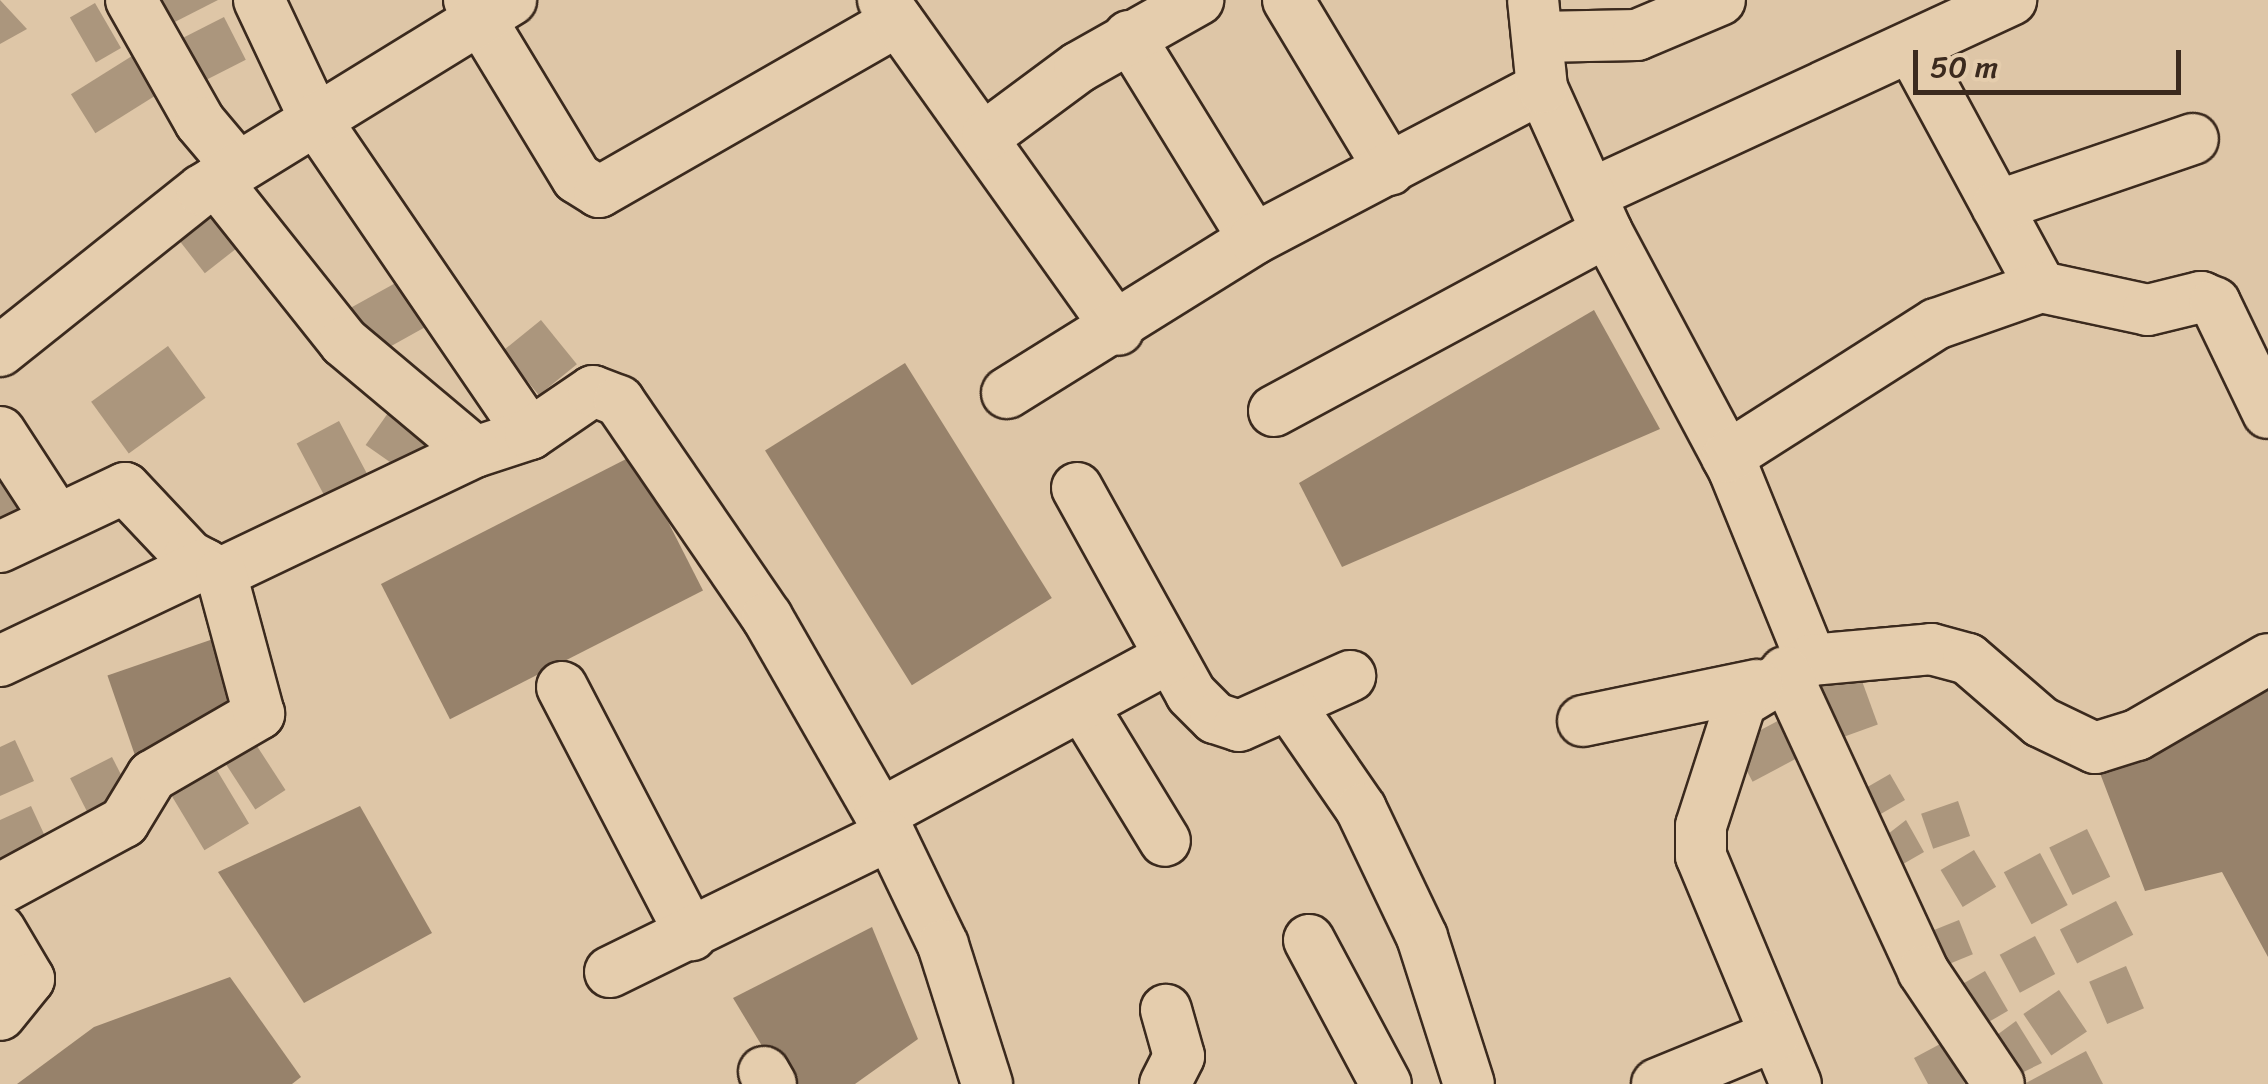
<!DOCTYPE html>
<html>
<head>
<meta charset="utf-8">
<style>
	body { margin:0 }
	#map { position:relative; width:2268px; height:1084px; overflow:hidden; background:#dec6a7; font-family:Sriracha,sans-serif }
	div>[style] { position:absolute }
	.water>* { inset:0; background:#97826b; transform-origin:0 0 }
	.building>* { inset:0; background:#ab967d; transform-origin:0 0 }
	.roads { filter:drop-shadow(2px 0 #3b2a1e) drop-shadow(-2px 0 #3b2a1e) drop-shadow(0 2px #3b2a1e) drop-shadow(0 -2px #3b2a1e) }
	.minor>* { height:50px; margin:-25px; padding:0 25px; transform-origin:25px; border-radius:25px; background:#e5cdad }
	span { translate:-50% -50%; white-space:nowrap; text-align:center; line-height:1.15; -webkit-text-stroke:9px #e5cdad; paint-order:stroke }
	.scale { position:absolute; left:1913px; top:50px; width:268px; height:45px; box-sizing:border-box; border:5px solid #3b2a1e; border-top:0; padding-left:12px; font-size:30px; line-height:35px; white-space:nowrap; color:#3b2a1e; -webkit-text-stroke:8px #e5cdad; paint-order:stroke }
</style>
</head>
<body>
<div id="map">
	<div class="water">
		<i style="clip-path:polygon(1594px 310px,1660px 429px,1342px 567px,1299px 483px)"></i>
		<i style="left:905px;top:363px;width:277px;height:165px;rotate:58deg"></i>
		<i style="left:634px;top:455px;width:152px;height:284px;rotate:63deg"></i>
		<i style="left:219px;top:637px;width:85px;height:118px;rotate:71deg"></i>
		<i style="clip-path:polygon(2268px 672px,2268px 957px,2222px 872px,2145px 891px,2098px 768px)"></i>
		<i style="clip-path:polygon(360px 806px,432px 933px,304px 1003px,218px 872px)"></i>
		<i style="clip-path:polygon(872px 927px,918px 1039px,855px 1084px,785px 1084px,733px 998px)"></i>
		<i style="clip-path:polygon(230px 977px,301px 1077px,292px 1084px,17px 1084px,94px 1027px)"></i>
	</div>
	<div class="building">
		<i style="clip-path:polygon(0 0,27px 29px,0 44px)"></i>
		<i style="clip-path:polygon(148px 0,218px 0,163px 28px)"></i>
		<i style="left:95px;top:3px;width:52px;height:29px;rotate:60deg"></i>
		<i style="left:224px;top:17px;width:48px;height:59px;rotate:63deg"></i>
		<i style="left:132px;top:56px;width:46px;height:72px;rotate:58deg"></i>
		<i style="left:203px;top:201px;width:58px;height:43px;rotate:52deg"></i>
		<i style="left:401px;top:280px;width:53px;height:59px;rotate:61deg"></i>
		<i style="left:541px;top:320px;width:57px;height:49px;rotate:51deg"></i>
		<i style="left:168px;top:346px;width:64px;height:95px;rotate:54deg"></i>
		<i style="left:388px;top:413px;width:54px;height:39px;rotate:35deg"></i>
		<i style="left:339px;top:421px;width:64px;height:48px;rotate:62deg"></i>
		<i style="clip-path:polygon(0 469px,35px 510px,0 534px)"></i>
		<i style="left:1858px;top:670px;width:58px;height:50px;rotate:70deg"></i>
		<i style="left:1785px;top:717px;width:42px;height:59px;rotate:62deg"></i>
		<i style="clip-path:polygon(15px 740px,34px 781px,0 796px,0 747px)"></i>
		<i style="left:255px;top:743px;width:56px;height:36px;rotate:57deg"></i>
		<i style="left:112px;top:757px;width:54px;height:47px;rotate:63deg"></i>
		<i style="left:215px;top:767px;width:66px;height:52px;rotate:59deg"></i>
		<i style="left:1890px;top:774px;width:30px;height:38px;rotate:60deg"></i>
		<i style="left:1958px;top:801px;width:37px;height:39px;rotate:71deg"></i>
		<i style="clip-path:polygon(31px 806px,50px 847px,0 862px,0 820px)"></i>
		<i style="clip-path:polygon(1906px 820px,1924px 852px,1891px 871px,1879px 841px)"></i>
		<i style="left:2087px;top:829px;width:53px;height:42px;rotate:64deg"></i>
		<i style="left:1974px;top:850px;width:43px;height:39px;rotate:59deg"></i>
		<i style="left:2040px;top:853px;width:59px;height:41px;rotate:62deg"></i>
		<i style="left:2116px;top:901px;width:38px;height:63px;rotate:63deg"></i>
		<i style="left:1959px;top:920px;width:37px;height:37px;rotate:68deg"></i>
		<i style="left:2035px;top:936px;width:43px;height:40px;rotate:62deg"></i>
		<i style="left:2126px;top:966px;width:46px;height:40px;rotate:67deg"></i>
		<i style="left:1985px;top:971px;width:46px;height:38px;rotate:60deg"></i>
		<i style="left:2059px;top:990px;width:50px;height:43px;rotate:56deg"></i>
		<i style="clip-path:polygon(2016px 1021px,2042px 1063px,2007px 1080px,1986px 1043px)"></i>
		<i style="clip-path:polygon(1942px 1043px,1965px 1084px,1928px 1084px,1914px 1058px)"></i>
		<i style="clip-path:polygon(2086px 1051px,2103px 1084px,2024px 1084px)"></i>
	</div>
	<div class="roads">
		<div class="minor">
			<i style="left:131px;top:0;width:140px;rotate:60.5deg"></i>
			<i style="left:200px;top:122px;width:59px;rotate:49.8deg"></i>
			<i style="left:259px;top:0;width:132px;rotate:64.8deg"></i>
			<i style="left:315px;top:119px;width:381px;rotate:55.7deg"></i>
			<i style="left:469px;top:0;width:208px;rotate:58.8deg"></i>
			<i style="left:577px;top:178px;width:26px;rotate:32deg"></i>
			<i style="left:599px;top:192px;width:344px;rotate:-29.8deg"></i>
			<i style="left:883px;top:0;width:405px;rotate:54.5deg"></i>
			<i style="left:1288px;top:0;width:198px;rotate:59deg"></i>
			<i style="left:1129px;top:36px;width:238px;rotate:58.4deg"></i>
			<i style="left:1539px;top:37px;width:98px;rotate:-1.2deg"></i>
			<i style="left:1637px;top:35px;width:90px;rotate:-22.9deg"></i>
			<i style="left:1911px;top:47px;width:273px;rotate:61.6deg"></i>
			<i style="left:987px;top:135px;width:114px;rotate:-36.5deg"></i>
			<i style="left:1079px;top:67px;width:137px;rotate:-29.4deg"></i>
			<i style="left:216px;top:181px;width:206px;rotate:51.5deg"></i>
			<i style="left:344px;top:342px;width:171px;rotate:40deg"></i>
			<i style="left:475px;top:452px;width:58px;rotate:-18.1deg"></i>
			<i style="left:530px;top:434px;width:76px;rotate:-34.3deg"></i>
			<i style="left:593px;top:391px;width:28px;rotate:21deg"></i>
			<i style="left:619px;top:401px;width:262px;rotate:55.6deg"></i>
			<i style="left:767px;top:617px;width:227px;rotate:60.2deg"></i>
			<i style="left:880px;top:814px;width:145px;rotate:64.3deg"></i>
			<i style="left:943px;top:945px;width:146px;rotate:72.4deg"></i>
			<i style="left:1591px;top:194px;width:463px;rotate:-24.8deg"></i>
			<i style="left:1997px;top:206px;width:207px;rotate:-18.9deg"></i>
			<i style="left:1607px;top:232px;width:270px;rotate:61.9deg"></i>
			<i style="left:1734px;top:470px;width:205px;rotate:67.9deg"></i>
			<i style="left:1811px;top:660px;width:82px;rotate:149deg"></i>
			<i style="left:1741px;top:702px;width:130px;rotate:107.9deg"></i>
			<i style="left:1701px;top:826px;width:30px;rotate:90deg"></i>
			<i style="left:1701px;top:856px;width:247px;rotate:67.4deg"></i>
			<i style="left:0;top:351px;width:258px;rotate:-38.6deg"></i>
			<i style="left:202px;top:190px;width:363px;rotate:-31.6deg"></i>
			<i style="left:1007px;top:393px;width:291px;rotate:-31.9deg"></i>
			<i style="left:1254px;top:239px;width:325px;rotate:-27.7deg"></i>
			<i style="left:1274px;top:411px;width:378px;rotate:-28.3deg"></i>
			<i style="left:1607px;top:232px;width:158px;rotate:-114.3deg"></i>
			<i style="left:1542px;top:88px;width:88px;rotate:-95.8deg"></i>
			<i style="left:0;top:432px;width:103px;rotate:56.9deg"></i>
			<i style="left:1727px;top:457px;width:248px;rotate:-32.5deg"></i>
			<i style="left:1936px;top:324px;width:111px;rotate:-19.4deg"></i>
			<i style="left:2041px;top:287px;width:109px;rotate:12.1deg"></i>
			<i style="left:2148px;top:310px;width:55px;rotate:-13.8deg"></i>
			<i style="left:2201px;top:297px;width:15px;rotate:23deg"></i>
			<i style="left:2215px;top:303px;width:122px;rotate:64.3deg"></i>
			<i style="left:1077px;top:488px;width:235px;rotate:61deg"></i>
			<i style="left:1191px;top:694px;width:34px;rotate:45deg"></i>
			<i style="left:1215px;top:718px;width:25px;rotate:18deg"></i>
			<i style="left:1239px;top:726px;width:122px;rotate:-24.2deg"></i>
			<i style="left:0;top:547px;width:138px;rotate:-25.3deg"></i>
			<i style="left:125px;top:488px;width:93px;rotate:46.7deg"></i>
			<i style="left:189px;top:556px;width:36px;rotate:28deg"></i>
			<i style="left:221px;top:573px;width:281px;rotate:-25.5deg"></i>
			<i style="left:1811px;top:660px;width:121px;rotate:-5.2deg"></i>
			<i style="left:1931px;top:649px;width:38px;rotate:15deg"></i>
			<i style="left:1968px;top:659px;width:96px;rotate:40.8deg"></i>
			<i style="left:2041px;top:722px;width:60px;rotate:25.7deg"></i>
			<i style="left:2095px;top:748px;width:44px;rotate:-17.2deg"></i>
			<i style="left:2137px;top:735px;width:151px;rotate:-30.1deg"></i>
			<i style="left:0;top:661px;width:226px;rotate:-25.4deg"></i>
			<i style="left:1785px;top:672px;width:329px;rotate:65.2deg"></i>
			<i style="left:1923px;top:971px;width:136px;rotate:56.1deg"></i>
			<i style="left:562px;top:687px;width:280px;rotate:62.5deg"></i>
			<i style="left:1082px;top:705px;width:159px;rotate:58.6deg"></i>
			<i style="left:1290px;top:706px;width:125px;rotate:55.4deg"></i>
			<i style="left:1361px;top:809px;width:142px;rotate:64.5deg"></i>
			<i style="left:1422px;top:937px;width:154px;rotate:72.3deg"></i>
			<i style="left:1583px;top:721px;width:178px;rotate:-11.7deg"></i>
			<i style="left:880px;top:814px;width:330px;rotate:-28.4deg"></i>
			<i style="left:0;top:889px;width:141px;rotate:-28.4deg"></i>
			<i style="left:124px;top:822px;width:54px;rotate:-58.7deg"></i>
			<i style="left:152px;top:776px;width:124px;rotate:-30.1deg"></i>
			<i style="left:259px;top:714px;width:146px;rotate:-105.1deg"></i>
			<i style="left:0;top:930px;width:57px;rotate:59.4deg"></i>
			<i style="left:29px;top:979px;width:46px;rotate:128.9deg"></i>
			<i style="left:1309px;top:940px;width:163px;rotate:61.9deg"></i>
			<i style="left:610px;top:972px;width:309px;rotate:-26.1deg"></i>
			<i style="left:764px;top:1072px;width:14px;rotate:60deg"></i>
			<i style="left:1165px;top:1084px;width:31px;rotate:-63deg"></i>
			<i style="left:1179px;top:1056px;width:48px;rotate:-105.8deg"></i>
			<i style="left:1657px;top:1084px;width:126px;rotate:-22.3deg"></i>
		</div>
	</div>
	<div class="scale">50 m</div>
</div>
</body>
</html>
